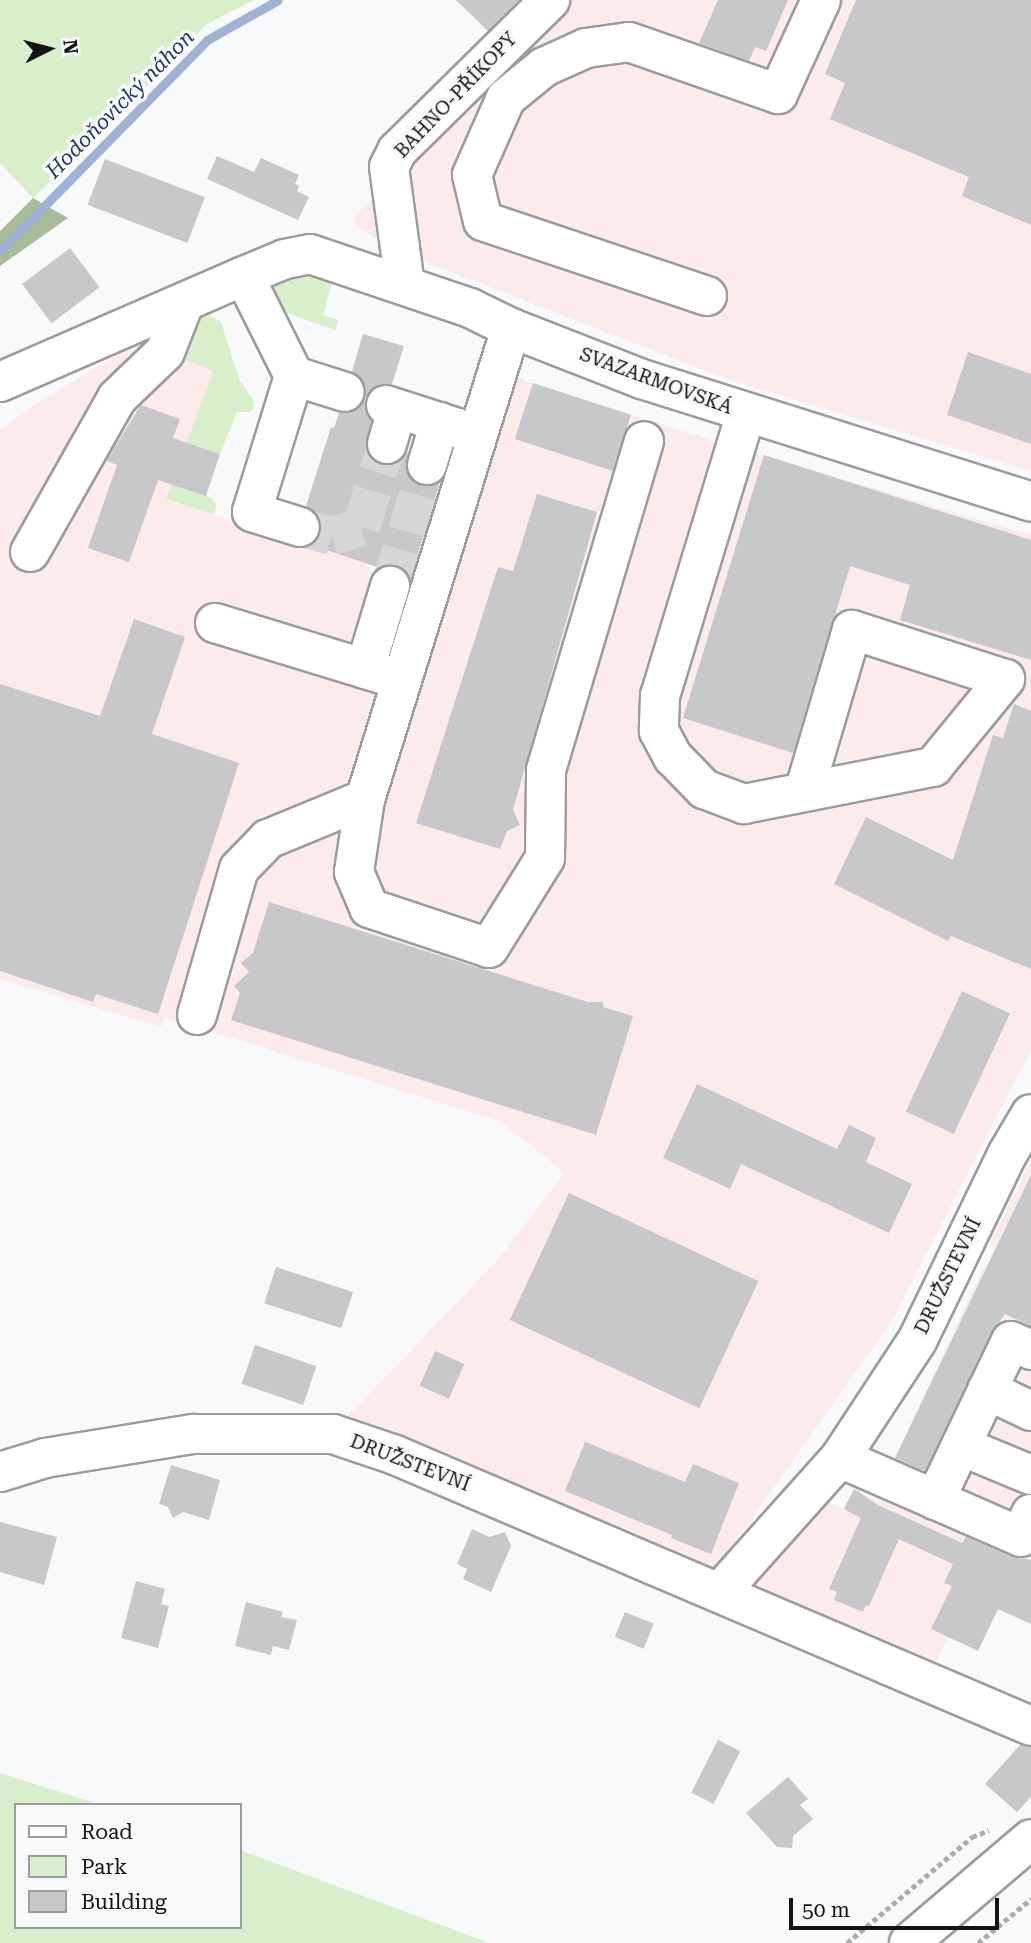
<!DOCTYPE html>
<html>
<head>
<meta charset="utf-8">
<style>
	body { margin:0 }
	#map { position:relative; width:1031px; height:1943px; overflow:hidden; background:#f8f9fa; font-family:"Roboto Serif",serif }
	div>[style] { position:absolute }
	.industrial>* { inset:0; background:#fbebea }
	.green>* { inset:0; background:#d9eeca }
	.forest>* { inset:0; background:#a8bc99 }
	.stream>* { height:9px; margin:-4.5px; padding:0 4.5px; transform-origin:4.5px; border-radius:4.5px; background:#a0b1d4 }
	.building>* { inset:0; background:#c7c8c9; transform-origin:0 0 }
	.minor-tunnel>* { height:38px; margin-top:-19px; transform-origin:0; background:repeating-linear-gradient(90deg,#d6d6d8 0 38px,transparent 0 57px) }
	.path>* { height:4.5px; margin-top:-2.25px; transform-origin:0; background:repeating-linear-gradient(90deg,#abacad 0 5px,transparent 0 8.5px) }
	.roads { filter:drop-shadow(2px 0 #9b9c9d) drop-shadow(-2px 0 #9b9c9d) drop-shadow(0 2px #9b9c9d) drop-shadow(0 -2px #9b9c9d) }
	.minor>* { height:38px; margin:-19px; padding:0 19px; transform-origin:19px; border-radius:19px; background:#fff }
	.major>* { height:38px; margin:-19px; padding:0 19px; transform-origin:19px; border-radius:19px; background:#fff }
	span { translate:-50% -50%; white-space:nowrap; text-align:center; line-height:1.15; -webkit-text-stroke:7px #f8f9fa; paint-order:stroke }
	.street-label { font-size:19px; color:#131314 }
	.water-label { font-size:21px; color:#243866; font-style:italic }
	.legend { position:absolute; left:14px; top:1803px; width:228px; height:126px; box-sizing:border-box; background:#f8f9fa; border:2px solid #9c9d9e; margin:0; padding:9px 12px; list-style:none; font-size:21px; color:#131314 }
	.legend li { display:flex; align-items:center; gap:14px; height:35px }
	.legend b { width:35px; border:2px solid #9c9d9e }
	.north { position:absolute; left:14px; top:14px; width:70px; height:70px; -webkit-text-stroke:5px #f8f9fa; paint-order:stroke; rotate:84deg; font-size:19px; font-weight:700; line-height:28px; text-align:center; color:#131314 }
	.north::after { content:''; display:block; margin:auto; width:24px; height:32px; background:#131314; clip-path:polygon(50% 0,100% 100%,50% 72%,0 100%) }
	.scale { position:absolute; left:789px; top:1898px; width:210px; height:32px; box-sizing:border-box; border:4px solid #131314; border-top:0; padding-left:9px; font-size:21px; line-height:24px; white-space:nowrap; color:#131314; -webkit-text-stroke:5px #f8f9fa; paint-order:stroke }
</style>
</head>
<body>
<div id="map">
	<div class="industrial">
		<i style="clip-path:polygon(570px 0,1031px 0,1031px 471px,732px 381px,400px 252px,355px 225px,354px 217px)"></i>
		<i style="clip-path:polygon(139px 342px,213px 371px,166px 500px,368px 563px,375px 581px,408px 591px,476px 365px,714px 441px,1031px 535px,1031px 1050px,891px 1322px,711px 1576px,340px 1424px,496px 1262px,564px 1174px,547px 1158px,499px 1121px,164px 1017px,161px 1027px,0 979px,0 430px,31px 407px)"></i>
		<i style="clip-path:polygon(1031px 1159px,1031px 1624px,996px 1608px,978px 1651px,948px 1637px,933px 1669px,755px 1591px,754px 1584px,758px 1568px,820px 1498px,843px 1509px,854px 1489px,875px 1500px,985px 1264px,988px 1265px,995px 1248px,989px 1245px)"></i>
	</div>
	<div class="green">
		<i style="clip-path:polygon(0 0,254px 0,207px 24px,119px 116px,33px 198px,0 163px)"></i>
		<i style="clip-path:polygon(304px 272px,333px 279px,323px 315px,338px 320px,335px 330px,278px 310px,272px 291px,277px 281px)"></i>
		<i style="clip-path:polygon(196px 314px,207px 314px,221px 322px,239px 379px,253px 400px,254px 408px,250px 412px,237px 412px,220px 454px,197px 446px,183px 488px,212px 498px,216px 506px,214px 515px,166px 499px,213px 371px,173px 355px)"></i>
		<i style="clip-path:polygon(0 1773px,101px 1805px,16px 1805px,16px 1927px,240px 1927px,240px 1850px,489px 1943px,0 1943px)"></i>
	</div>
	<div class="forest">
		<i style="clip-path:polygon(33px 198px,68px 218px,0 266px,0 231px)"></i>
	</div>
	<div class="stream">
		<i style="left:0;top:251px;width:296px;rotate:-45.5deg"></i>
		<i style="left:207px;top:40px;width:81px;rotate:-29.4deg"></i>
	</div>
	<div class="building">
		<i style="clip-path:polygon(456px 0,519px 0,488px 31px)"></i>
		<i style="clip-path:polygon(718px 0,788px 0,766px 51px,755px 47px,749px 61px,699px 43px)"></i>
		<i style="clip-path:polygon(856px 0,1031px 0,1031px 225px,962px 196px,969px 177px,830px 119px,845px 83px,825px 74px)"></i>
		<i style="clip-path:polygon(217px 156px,254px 172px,261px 158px,299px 175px,295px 184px,299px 186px,297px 191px,309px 197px,298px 220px,207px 179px)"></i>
		<i style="left:105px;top:159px;width:107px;height:49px;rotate:21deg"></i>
		<i style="left:70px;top:248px;width:49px;height:60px;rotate:53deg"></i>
		<i style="clip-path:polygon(363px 334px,404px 346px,392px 384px,381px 384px,366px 397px,361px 378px,352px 371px)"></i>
		<i style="clip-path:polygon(968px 352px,1031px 374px,1031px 444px,947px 415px)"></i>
		<i style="left:533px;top:383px;width:103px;height:59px;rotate:18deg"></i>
		<i style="clip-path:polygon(365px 400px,365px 410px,371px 421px,366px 449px,371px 459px,380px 465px,392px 465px,402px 460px,408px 451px,406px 469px,412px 480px,421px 486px,440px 482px,410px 579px,397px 565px,380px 568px,311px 545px,321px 534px,321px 523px,316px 513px,306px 506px,331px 427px,334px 428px,339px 413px,350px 413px)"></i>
		<i style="clip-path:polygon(141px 405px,180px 419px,173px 438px,220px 454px,206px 496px,158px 480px,129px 562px,88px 548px,117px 465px,107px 461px,108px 458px)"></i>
		<i style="clip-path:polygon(764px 455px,1031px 540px,1031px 660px,900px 620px,910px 585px,850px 566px,793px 753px,683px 718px)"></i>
		<i style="clip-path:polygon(537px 494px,597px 512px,513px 810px,520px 825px,507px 831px,500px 849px,416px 823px,498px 567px,513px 571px)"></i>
		<i style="clip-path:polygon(134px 619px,185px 637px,152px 734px,239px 763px,158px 1014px,96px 994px,93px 1002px,0 971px,0 684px,100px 716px)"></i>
		<i style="clip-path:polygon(1014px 704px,1031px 711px,1031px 969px,951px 936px,948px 941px,834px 884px,866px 817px,953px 860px,993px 735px,1003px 738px)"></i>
		<i style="clip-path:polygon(269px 902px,588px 1002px,603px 1002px,603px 1007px,633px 1016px,596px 1135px,231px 1020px,240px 993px,234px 986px,249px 972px,241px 963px,253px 953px)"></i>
		<i style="left:962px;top:991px;width:53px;height:133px;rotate:25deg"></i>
		<i style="clip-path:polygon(697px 1084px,837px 1149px,849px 1125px,876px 1138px,866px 1162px,912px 1184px,889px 1233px,741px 1164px,730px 1189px,663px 1158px)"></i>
		<i style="clip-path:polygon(1031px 1175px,1031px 1326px,1005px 1314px,992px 1331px,925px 1471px,895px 1458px)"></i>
		<i style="left:569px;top:1193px;width:209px;height:140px;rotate:25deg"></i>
		<i style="left:276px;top:1267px;width:81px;height:38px;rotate:18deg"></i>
		<i style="left:255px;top:1345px;width:65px;height:41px;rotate:19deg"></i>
		<i style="left:435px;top:1351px;width:32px;height:38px;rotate:24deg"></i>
		<i style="clip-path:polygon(585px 1442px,685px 1482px,693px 1464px,739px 1483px,711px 1554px,671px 1538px,672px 1535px,565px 1491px)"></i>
		<i style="clip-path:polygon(171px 1465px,220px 1480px,209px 1520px,183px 1512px,173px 1518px,168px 1507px,159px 1504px)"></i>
		<i style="clip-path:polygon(854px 1489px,878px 1505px,962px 1543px,966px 1537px,1012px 1557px,1031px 1560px,1031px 1624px,998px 1609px,978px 1651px,931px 1629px,952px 1586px,944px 1583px,953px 1564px,899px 1539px,869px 1606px,866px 1605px,863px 1612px,834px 1600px,837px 1592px,829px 1589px,861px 1518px,844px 1509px)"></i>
		<i style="clip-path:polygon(0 1522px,57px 1537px,44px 1585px,0 1572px)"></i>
		<i style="clip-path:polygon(472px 1529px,489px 1537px,505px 1532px,511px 1546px,491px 1592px,463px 1579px,467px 1569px,457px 1564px)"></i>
		<i style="clip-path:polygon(136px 1581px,165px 1589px,161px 1604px,169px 1606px,158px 1648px,121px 1638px)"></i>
		<i style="clip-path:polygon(246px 1602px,283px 1612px,281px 1617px,297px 1620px,289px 1650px,273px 1646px,271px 1655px,235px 1646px)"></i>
		<i style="left:625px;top:1612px;width:31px;height:27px;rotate:22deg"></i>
		<i style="left:718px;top:1740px;width:25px;height:59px;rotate:27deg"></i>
		<i style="clip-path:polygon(1020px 1745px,1031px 1747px,1031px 1797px,1017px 1812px,985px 1784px)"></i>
		<i style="clip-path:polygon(788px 1777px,808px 1799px,800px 1805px,813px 1819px,793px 1836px,792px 1848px,777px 1847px,746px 1813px)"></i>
	</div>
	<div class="minor-tunnel">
		<i style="left:300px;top:527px;width:33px;rotate:16deg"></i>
		<i style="left:332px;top:536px;width:30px;rotate:-17deg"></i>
		<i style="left:361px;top:527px;width:87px;rotate:-72.6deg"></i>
		<i style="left:390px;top:586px;width:127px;rotate:-73deg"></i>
	</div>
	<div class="path">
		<i style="left:847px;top:1943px;width:164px;rotate:-40.3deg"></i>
		<i style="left:972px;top:1837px;width:18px;rotate:-22deg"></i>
		<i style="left:978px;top:1943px;width:69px;rotate:-39.7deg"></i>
	</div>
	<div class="roads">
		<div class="minor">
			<i style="left:244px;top:276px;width:112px;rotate:63.4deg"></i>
			<i style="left:294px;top:376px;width:53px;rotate:17.4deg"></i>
			<i style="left:405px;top:285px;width:119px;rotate:-97.7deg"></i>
			<i style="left:389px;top:167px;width:18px;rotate:-63deg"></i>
			<i style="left:397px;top:151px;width:215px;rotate:-44.6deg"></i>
			<i style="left:707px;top:296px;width:236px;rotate:-161.5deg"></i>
			<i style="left:483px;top:221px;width:47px;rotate:-103.4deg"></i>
			<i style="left:472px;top:175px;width:84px;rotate:-66.2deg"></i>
			<i style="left:506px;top:98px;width:49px;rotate:-39.2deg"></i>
			<i style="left:544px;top:67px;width:46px;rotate:-24.3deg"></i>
			<i style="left:586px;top:48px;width:43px;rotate:-7.9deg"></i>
			<i style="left:629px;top:42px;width:158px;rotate:19.2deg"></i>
			<i style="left:778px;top:94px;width:103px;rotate:-65.4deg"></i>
			<i style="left:511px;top:328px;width:493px;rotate:107.2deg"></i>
			<i style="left:365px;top:799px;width:74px;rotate:98.6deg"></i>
			<i style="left:354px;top:872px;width:39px;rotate:67deg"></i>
			<i style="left:369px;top:908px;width:126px;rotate:18.4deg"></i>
			<i style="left:489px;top:948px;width:106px;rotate:-58.1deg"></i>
			<i style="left:545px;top:858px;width:88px;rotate:-89.3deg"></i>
			<i style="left:546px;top:770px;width:343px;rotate:-73.4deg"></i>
			<i style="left:294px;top:376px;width:142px;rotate:107.2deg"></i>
			<i style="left:252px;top:512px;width:50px;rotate:17.4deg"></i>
			<i style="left:0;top:382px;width:266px;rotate:-23.5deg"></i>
			<i style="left:244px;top:276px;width:44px;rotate:-22.5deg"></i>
			<i style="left:285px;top:259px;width:25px;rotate:-11deg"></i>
			<i style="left:310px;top:254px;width:169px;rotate:18.6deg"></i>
			<i style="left:470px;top:308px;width:46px;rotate:26deg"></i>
			<i style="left:511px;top:328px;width:141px;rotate:21.3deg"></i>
			<i style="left:642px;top:379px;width:408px;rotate:17.5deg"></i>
			<i style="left:386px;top:405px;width:95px;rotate:17.9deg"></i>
			<i style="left:746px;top:413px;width:296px;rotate:106.9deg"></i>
			<i style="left:660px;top:696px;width:35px;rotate:92deg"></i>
			<i style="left:659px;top:731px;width:30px;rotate:62deg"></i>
			<i style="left:673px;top:757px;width:45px;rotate:45.9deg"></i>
			<i style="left:704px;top:789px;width:43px;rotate:20.6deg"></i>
			<i style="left:744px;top:804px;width:193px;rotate:-11.1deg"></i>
			<i style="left:933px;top:767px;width:114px;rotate:-50.7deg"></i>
			<i style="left:1005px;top:679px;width:161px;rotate:-162.2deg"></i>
			<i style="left:852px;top:630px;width:169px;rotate:106.5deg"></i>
			<i style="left:387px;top:444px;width:36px;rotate:-74deg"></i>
			<i style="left:427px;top:465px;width:45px;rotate:-73.2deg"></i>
			<i style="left:30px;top:552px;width:177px;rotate:-60.5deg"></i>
			<i style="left:117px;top:398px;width:66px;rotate:-43.8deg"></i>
			<i style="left:165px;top:352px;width:53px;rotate:-68.8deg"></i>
			<i style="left:215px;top:623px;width:195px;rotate:17deg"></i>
			<i style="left:365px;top:669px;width:87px;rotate:-73.2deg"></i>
			<i style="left:197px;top:1015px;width:152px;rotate:-74deg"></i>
			<i style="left:239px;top:869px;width:42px;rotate:-46deg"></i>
			<i style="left:268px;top:839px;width:105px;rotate:-22.4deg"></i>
			<i style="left:987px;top:1390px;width:49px;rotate:25.5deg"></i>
			<i style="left:961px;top:1446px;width:76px;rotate:22.5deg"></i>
			<i style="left:840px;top:1458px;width:197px;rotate:23.6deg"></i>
			<i style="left:1021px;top:1537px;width:25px;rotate:-67deg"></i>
			<i style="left:0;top:1472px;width:47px;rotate:-17.3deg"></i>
			<i style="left:45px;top:1458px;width:151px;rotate:-9.2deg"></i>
			<i style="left:194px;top:1434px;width:139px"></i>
			<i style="left:333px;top:1434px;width:65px;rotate:18.7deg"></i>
			<i style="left:395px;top:1455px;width:691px;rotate:23.08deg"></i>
			<i style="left:935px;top:1500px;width:176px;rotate:-64.5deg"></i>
			<i style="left:1011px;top:1341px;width:22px;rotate:24deg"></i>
			<i style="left:720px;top:1592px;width:180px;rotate:-48.2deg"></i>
			<i style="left:840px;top:1458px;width:140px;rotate:-56.7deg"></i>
			<i style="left:917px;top:1341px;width:209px;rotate:-64.2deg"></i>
			<i style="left:1008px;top:1153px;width:45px;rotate:-59.5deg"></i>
		</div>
		<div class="major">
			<i style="left:909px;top:1943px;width:160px;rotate:-40.4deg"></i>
		</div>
	</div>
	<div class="street-label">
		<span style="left:456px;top:95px;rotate:-46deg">BAHNO-PŘÍKOPY</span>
		<span style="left:656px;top:381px;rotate:20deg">SVAZARMOVSKÁ</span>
		<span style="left:948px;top:1276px;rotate:-64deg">DRUŽSTEVNÍ</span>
		<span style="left:410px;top:1463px;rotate:21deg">DRUŽSTEVNÍ</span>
	</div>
	<div class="water-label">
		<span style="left:120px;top:104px;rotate:-45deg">Hodoňovický náhon</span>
	</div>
	<ul class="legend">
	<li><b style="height:9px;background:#fff"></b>Road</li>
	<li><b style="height:19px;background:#d9eeca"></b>Park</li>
	<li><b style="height:19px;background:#c7c8c9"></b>Building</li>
	</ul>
	<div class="north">N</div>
	<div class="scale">50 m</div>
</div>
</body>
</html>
